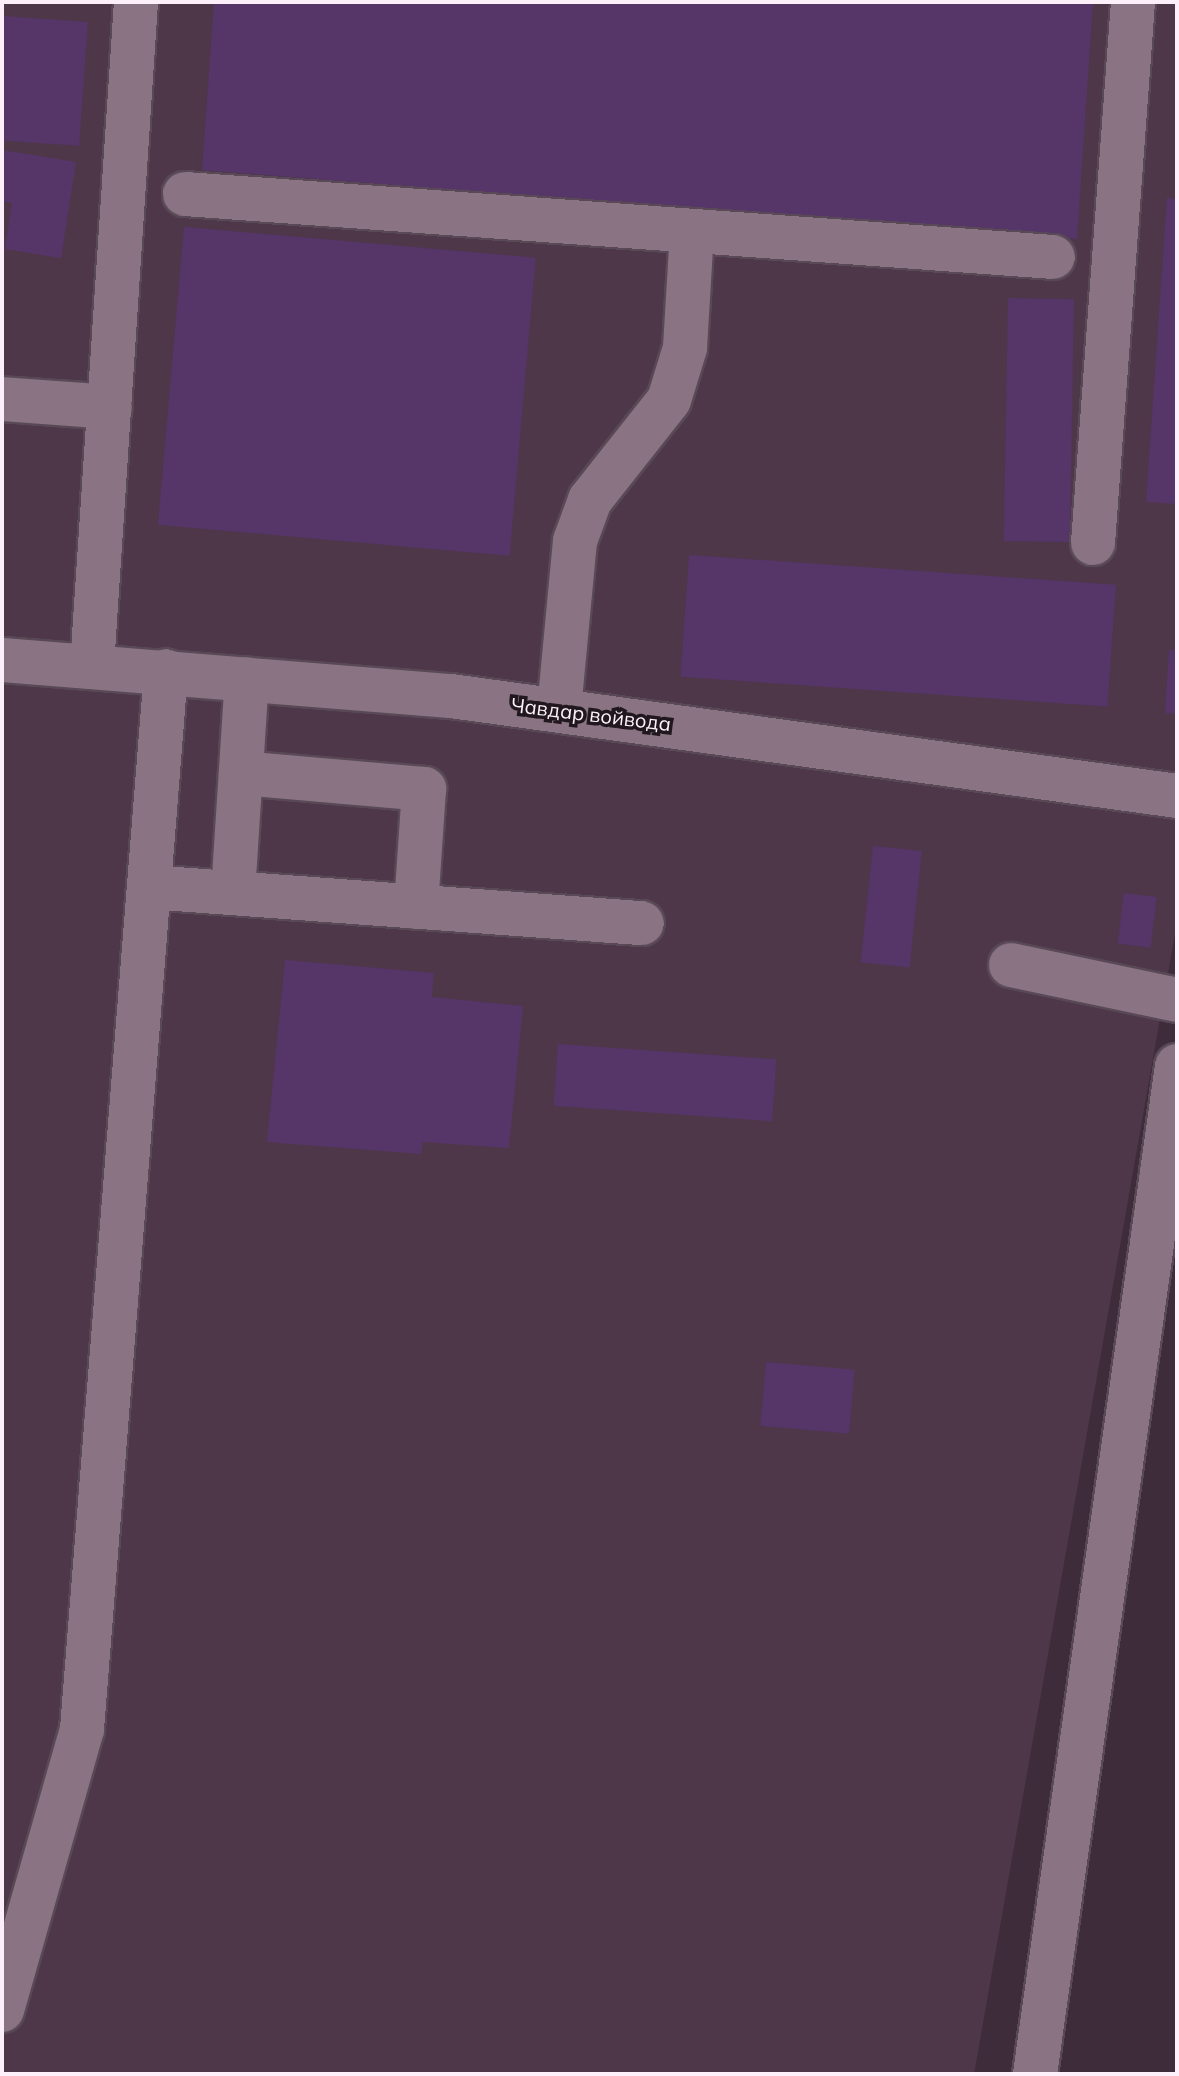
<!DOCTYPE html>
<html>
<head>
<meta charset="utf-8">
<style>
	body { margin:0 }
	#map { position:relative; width:1179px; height:2076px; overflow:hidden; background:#3f2c3b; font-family:Mulish,sans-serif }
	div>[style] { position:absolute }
	.built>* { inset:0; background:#4f374a }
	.building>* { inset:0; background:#563569; transform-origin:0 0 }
	.roads { filter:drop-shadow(2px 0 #594956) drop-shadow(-2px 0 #594956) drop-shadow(0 2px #594956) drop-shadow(0 -2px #594956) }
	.minor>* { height:44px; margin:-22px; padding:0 22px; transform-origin:22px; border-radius:22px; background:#8a7484 }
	span { translate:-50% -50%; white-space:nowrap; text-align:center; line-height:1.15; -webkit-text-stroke:7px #20181e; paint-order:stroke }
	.street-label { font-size:20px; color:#fdf0fa }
	.frame { position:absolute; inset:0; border:4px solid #fdf0fa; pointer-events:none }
</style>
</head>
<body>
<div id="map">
	<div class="built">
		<i style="clip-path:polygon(2px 2px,1177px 2px,1177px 922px,974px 2074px,2px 2074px)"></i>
	</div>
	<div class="building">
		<i style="clip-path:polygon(214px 2px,1093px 2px,1077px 239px,202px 170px)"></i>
		<i style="left:2px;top:16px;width:86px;height:124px;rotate:4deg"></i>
		<i style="clip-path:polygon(2px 150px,76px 162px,61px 258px,5px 249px,12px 203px,2px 201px)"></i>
		<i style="clip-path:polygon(1167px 198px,1177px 199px,1177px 504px,1146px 502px)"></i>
		<i style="left:184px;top:227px;width:353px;height:299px;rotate:5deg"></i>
		<i style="left:1008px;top:298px;width:66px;height:243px;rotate:1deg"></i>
		<i style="left:689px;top:555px;width:428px;height:122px;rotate:4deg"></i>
		<i style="clip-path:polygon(1169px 650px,1177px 650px,1177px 714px,1165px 713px)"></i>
		<i style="left:873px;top:846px;width:49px;height:117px;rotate:6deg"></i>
		<i style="left:1124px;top:893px;width:33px;height:51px;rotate:7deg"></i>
		<i style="clip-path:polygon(285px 960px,434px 973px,432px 997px,523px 1006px,509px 1148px,423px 1142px,421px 1154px,267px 1142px)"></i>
		<i style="left:558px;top:1044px;width:219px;height:62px;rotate:4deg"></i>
		<i style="left:766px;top:1362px;width:89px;height:64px;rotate:5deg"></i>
	</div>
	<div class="roads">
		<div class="minor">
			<i style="left:185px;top:194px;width:870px;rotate:4.15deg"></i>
			<i style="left:2px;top:399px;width:108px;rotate:4.2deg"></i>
			<i style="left:1093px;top:543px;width:542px;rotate:-85.77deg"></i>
			<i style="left:2px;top:660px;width:450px;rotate:4.6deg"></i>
			<i style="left:451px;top:696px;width:733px;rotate:7.84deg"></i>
			<i style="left:92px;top:666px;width:665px;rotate:-86.21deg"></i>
			<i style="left:559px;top:710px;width:170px;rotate:-84.6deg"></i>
			<i style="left:575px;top:541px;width:44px;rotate:-69.9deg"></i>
			<i style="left:590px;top:500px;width:127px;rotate:-51.7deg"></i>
			<i style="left:669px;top:400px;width:54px;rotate:-72.9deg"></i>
			<i style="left:685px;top:348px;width:117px;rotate:-86.6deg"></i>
			<i style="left:241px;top:773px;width:184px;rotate:5deg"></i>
			<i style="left:424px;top:789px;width:118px;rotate:93.9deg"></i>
			<i style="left:149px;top:887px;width:494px;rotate:4.2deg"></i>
			<i style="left:233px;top:893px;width:214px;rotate:-86.3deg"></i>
			<i style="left:1011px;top:965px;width:170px;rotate:11.9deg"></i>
			<i style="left:2px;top:2010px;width:292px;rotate:-74.1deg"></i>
			<i style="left:82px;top:1729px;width:1061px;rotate:-85.46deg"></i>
			<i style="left:1035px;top:2074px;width:1018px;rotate:-81.98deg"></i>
		</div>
	</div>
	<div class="street-label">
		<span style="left:591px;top:714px;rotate:7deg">Чавдар войвода</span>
	</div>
	<div class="frame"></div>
</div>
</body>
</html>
